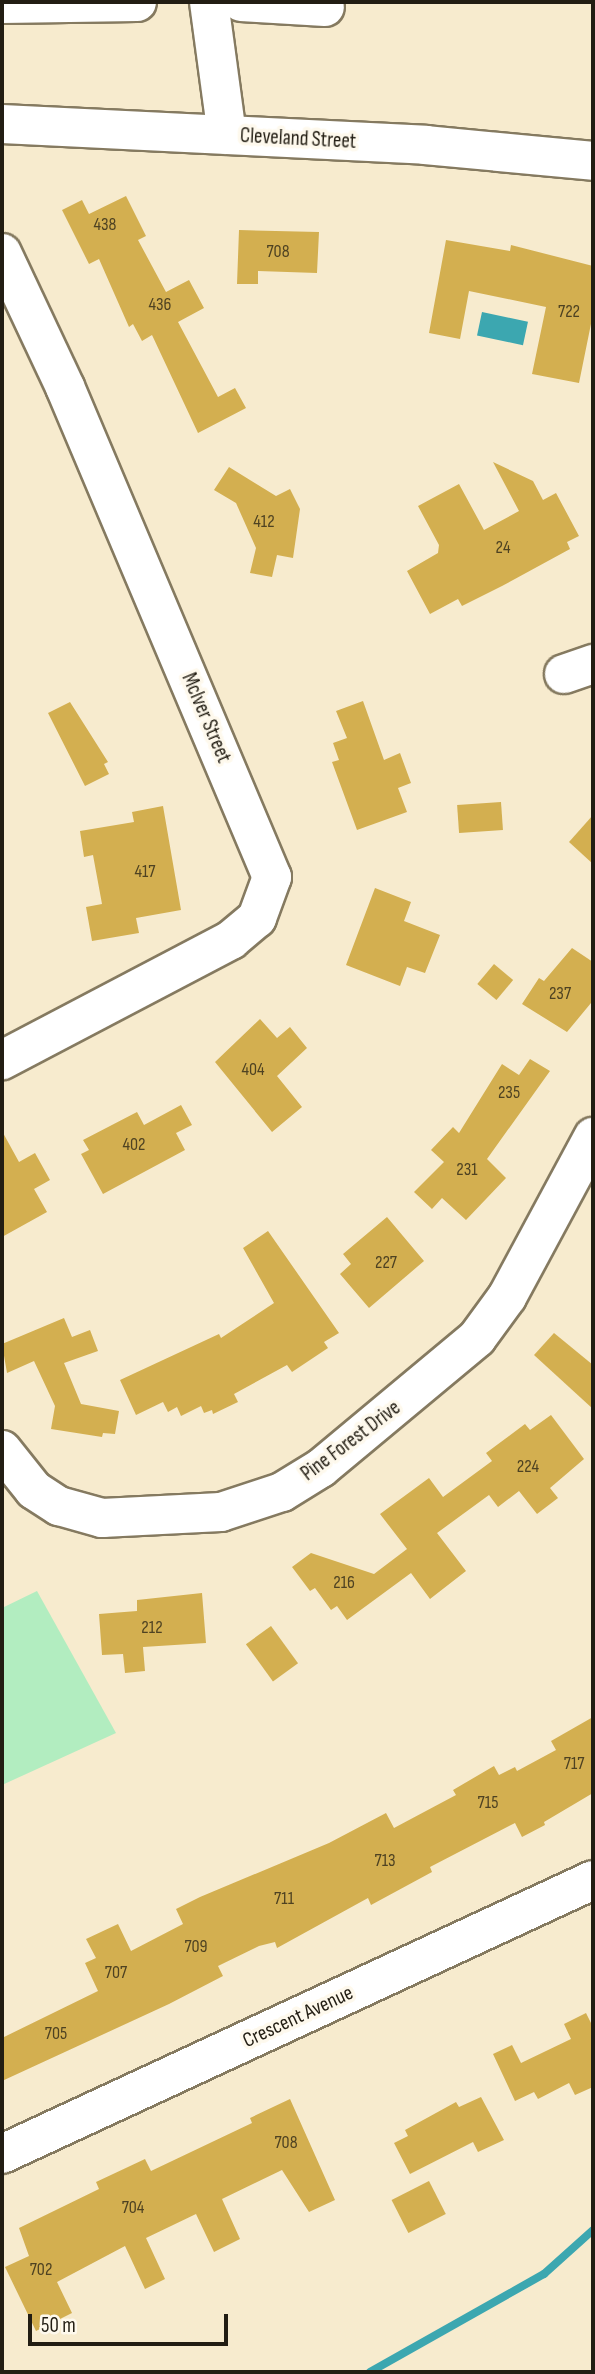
<!DOCTYPE html>
<html>
<head>
<meta charset="utf-8">
<style>
	body { margin:0 }
	#map { position:relative; width:595px; height:2374px; overflow:hidden; background:#f7ebce; font-family:"Sofia Sans Condensed",sans-serif }
	div>[style] { position:absolute }
	.green>* { inset:0; background:#b2edc0 }
	.water>* { inset:0; background:#3ca7b0; transform-origin:0 0 }
	.stream>* { height:8px; margin:-4px; padding:0 4px; transform-origin:4px; border-radius:4px; background:#3ca7b0 }
	.building>* { inset:0; background:#d3af50; transform-origin:0 0 }
	.roads { filter:drop-shadow(2px 0 #857a60) drop-shadow(-2px 0 #857a60) drop-shadow(0 2px #857a60) drop-shadow(0 -2px #857a60) }
	.minor>* { height:38px; margin:-19px; padding:0 19px; transform-origin:19px; border-radius:19px; background:#fff }
	span { translate:-50% -50%; white-space:nowrap; text-align:center; line-height:1.15; -webkit-text-stroke:7px #fef9ed; paint-order:stroke }
	.number-label { font-size:18px; color:#4e4222 }
	.number-label span { -webkit-text-stroke-width:0 }
	.street-label { font-size:21px; color:#221d13 }
	.frame { position:absolute; inset:0; border:4px solid #221d13; pointer-events:none }
	.scale { position:absolute; left:28px; top:2314px; width:200px; height:32px; box-sizing:border-box; border:4px solid #221d13; border-top:0; padding-left:9px; font-size:21px; line-height:24px; white-space:nowrap; color:#221d13; -webkit-text-stroke:5px #fef9ed; paint-order:stroke }
</style>
</head>
<body>
<div id="map">
	<div class="green">
		<i style="clip-path:polygon(37px 1591px,116px 1733px,2px 1785px,2px 1608px)"></i>
	</div>
	<div class="water">
		<i style="left:482px;top:312px;width:47px;height:24px;rotate:12deg"></i>
	</div>
	<div class="stream">
		<i style="left:370px;top:2372px;width:200px;rotate:-29.4deg"></i>
		<i style="left:544px;top:2274px;width:66px;rotate:-41.9deg"></i>
	</div>
	<div class="building">
		<i style="clip-path:polygon(126px 196px,146px 236px,138px 240px,166px 292px,189px 280px,204px 308px,178px 322px,218px 397px,235px 388px,246px 408px,198px 433px,152px 335px,142px 341px,133px 324px,129px 327px,99px 259px,89px 264px,62px 210px,82px 200px,89px 214px)"></i>
		<i style="clip-path:polygon(239px 230px,319px 232px,317px 273px,258px 271px,258px 284px,237px 284px)"></i>
		<i style="clip-path:polygon(446px 240px,510px 251px,511px 245px,593px 266px,593px 314px,579px 383px,532px 374px,546px 307px,469px 291px,460px 339px,429px 333px)"></i>
		<i style="clip-path:polygon(493px 462px,533px 481px,543px 500px,556px 493px,579px 536px,567px 542px,570px 549px,502px 586px,462px 606px,458px 599px,430px 614px,407px 571px,438px 553px,439px 545px,418px 506px,459px 484px,484px 530px,519px 511px)"></i>
		<i style="clip-path:polygon(229px 467px,276px 496px,290px 489px,300px 509px,293px 558px,277px 555px,272px 577px,250px 573px,256px 548px,236px 503px,214px 490px)"></i>
		<i style="clip-path:polygon(363px 701px,384px 760px,400px 753px,411px 783px,398px 788px,407px 812px,357px 830px,332px 762px,339px 760px,333px 743px,347px 738px,336px 711px)"></i>
		<i style="clip-path:polygon(70px 702px,108px 762px,104px 764px,109px 774px,85px 786px,48px 713px)"></i>
		<i style="left:501px;top:802px;width:28px;height:44px;rotate:86deg"></i>
		<i style="clip-path:polygon(163px 806px,181px 910px,136px 918px,139px 933px,92px 941px,86px 907px,102px 904px,93px 855px,84px 857px,80px 831px,134px 822px,132px 812px)"></i>
		<i style="clip-path:polygon(593px 815px,593px 864px,569px 842px)"></i>
		<i style="clip-path:polygon(375px 888px,411px 902px,404px 921px,440px 935px,425px 973px,407px 967px,400px 986px,346px 965px)"></i>
		<i style="clip-path:polygon(572px 948px,593px 962px,593px 990px,591px 1003px,567px 1032px,522px 1004px,539px 978px,544px 981px)"></i>
		<i style="left:494px;top:964px;width:25px;height:26px;rotate:40deg"></i>
		<i style="clip-path:polygon(260px 1019px,277px 1038px,290px 1027px,307px 1048px,277px 1076px,302px 1107px,272px 1132px,215px 1062px)"></i>
		<i style="clip-path:polygon(530px 1059px,550px 1071px,487px 1159px,506px 1178px,466px 1220px,442px 1198px,432px 1209px,414px 1192px,444px 1162px,431px 1150px,453px 1127px,459px 1133px,502px 1064px,519px 1075px)"></i>
		<i style="clip-path:polygon(181px 1105px,192px 1125px,176px 1133px,185px 1150px,103px 1194px,81px 1154px,89px 1150px,83px 1140px,137px 1112px,144px 1125px)"></i>
		<i style="clip-path:polygon(2px 1131px,19px 1162px,35px 1153px,50px 1180px,34px 1189px,47px 1212px,2px 1237px)"></i>
		<i style="clip-path:polygon(387px 1217px,424px 1261px,369px 1308px,340px 1274px,351px 1264px,343px 1254px)"></i>
		<i style="clip-path:polygon(268px 1231px,339px 1333px,324px 1342px,328px 1348px,292px 1372px,287px 1365px,234px 1394px,238px 1402px,213px 1414px,212px 1410px,204px 1413px,201px 1406px,181px 1416px,177px 1407px,168px 1412px,163px 1402px,136px 1415px,120px 1380px,219px 1334px,221px 1338px,274px 1303px,243px 1248px)"></i>
		<i style="clip-path:polygon(64px 1318px,72px 1337px,90px 1330px,98px 1351px,64px 1363px,81px 1404px,119px 1411px,115px 1434px,103px 1433px,102px 1437px,51px 1429px,55px 1406px,34px 1361px,7px 1373px,2px 1344px)"></i>
		<i style="clip-path:polygon(554px 1333px,593px 1365px,593px 1409px,534px 1355px)"></i>
		<i style="clip-path:polygon(551px 1415px,584px 1459px,550px 1488px,558px 1498px,537px 1514px,519px 1491px,498px 1507px,489px 1495px,437px 1533px,466px 1571px,430px 1599px,411px 1573px,347px 1620px,337px 1606px,331px 1610px,315px 1588px,310px 1591px,292px 1567px,311px 1553px,374px 1574px,407px 1549px,380px 1514px,429px 1478px,443px 1497px,492px 1461px,486px 1453px,525px 1424px,530px 1430px)"></i>
		<i style="clip-path:polygon(202px 1593px,206px 1643px,143px 1647px,145px 1671px,125px 1673px,123px 1654px,102px 1655px,99px 1614px,137px 1611px,137px 1600px)"></i>
		<i style="left:271px;top:1626px;width:46px;height:31px;rotate:54deg"></i>
		<i style="clip-path:polygon(593px 1717px,593px 1793px,544px 1822px,545px 1825px,522px 1837px,515px 1823px,430px 1867px,432px 1872px,371px 1905px,368px 1898px,277px 1948px,275px 1942px,259px 1946px,218px 1966px,223px 1976px,169px 2004px,2px 2081px,2px 2038px,98px 1991px,85px 1963px,96px 1958px,86px 1939px,118px 1924px,131px 1951px,183px 1924px,176px 1909px,200px 1897px,329px 1843px,386px 1813px,394px 1828px,456px 1795px,453px 1790px,494px 1766px,499px 1775px,515px 1767px,517px 1771px,556px 1750px,551px 1741px)"></i>
		<i style="clip-path:polygon(586px 2013px,593px 2027px,593px 2087px,575px 2095px,569px 2083px,538px 2099px,534px 2092px,515px 2101px,493px 2054px,512px 2045px,521px 2063px,571px 2039px,564px 2024px)"></i>
		<i style="clip-path:polygon(481px 2097px,504px 2140px,478px 2152px,473px 2142px,410px 2174px,394px 2143px,408px 2136px,405px 2130px,456px 2102px,459px 2107px)"></i>
		<i style="clip-path:polygon(290px 2099px,335px 2200px,309px 2212px,282px 2170px,222px 2199px,240px 2239px,214px 2252px,196px 2214px,146px 2238px,165px 2279px,145px 2289px,125px 2246px,57px 2282px,72px 2313px,36px 2331px,5px 2267px,29px 2256px,19px 2228px,99px 2189px,96px 2182px,145px 2159px,151px 2171px,252px 2123px,250px 2118px)"></i>
		<i style="left:429px;top:2181px;width:37px;height:42px;rotate:63deg"></i>
	</div>
	<div class="roads">
		<div class="minor">
			<i style="left:209px;top:2px;width:134px;rotate:82.3deg"></i>
			<i style="left:241px;top:2px;width:84px;rotate:3.4deg"></i>
			<i style="left:2px;top:4px;width:135px;rotate:-0.8deg"></i>
			<i style="left:2px;top:124px;width:424px;rotate:2.8deg"></i>
			<i style="left:425px;top:145px;width:169px;rotate:5.4deg"></i>
			<i style="left:2px;top:253px;width:148px;rotate:64.8deg"></i>
			<i style="left:65px;top:387px;width:532px;rotate:67.1deg"></i>
			<i style="left:272px;top:877px;width:44px;rotate:110.1deg"></i>
			<i style="left:257px;top:918px;width:34px;rotate:140deg"></i>
			<i style="left:231px;top:940px;width:259px;rotate:152.3deg"></i>
			<i style="left:564px;top:674px;width:31px;rotate:-19deg"></i>
			<i style="left:2px;top:1450px;width:51px;rotate:51.3deg"></i>
			<i style="left:34px;top:1490px;width:30px;rotate:33deg"></i>
			<i style="left:59px;top:1506px;width:45px;rotate:15.6deg"></i>
			<i style="left:102px;top:1518px;width:119px;rotate:-2.9deg"></i>
			<i style="left:221px;top:1512px;width:64px;rotate:-18.2deg"></i>
			<i style="left:282px;top:1492px;width:46px;rotate:-31.6deg"></i>
			<i style="left:321px;top:1468px;width:203px;rotate:-39.8deg"></i>
			<i style="left:477px;top:1338px;width:51px;rotate:-53.8deg"></i>
			<i style="left:507px;top:1297px;width:182px;rotate:-61.7deg"></i>
			<i style="left:2px;top:2154px;width:651px;rotate:-24.87deg"></i>
		</div>
	</div>
	<div class="number-label">
		<span style="left:105px;top:225px">438</span>
		<span style="left:278px;top:252px">708</span>
		<span style="left:160px;top:305px">436</span>
		<span style="left:569px;top:312px">722</span>
		<span style="left:264px;top:522px">412</span>
		<span style="left:503px;top:548px">24</span>
		<span style="left:145px;top:872px">417</span>
		<span style="left:560px;top:994px">237</span>
		<span style="left:253px;top:1070px">404</span>
		<span style="left:509px;top:1093px">235</span>
		<span style="left:134px;top:1145px">402</span>
		<span style="left:467px;top:1170px">231</span>
		<span style="left:386px;top:1263px">227</span>
		<span style="left:528px;top:1467px">224</span>
		<span style="left:344px;top:1583px">216</span>
		<span style="left:152px;top:1628px">212</span>
		<span style="left:574px;top:1764px">717</span>
		<span style="left:488px;top:1803px">715</span>
		<span style="left:385px;top:1861px">713</span>
		<span style="left:284px;top:1899px">711</span>
		<span style="left:196px;top:1947px">709</span>
		<span style="left:116px;top:1973px">707</span>
		<span style="left:56px;top:2034px">705</span>
		<span style="left:286px;top:2143px">708</span>
		<span style="left:133px;top:2208px">704</span>
		<span style="left:41px;top:2270px">702</span>
	</div>
	<div class="street-label">
		<span style="left:298px;top:139px;rotate:3deg">Cleveland Street</span>
		<span style="left:206px;top:718px;rotate:67deg">McIver Street</span>
		<span style="left:351px;top:1441px;rotate:-37deg">Pine Forest Drive</span>
		<span style="left:298px;top:2017px;rotate:-25deg">Crescent Avenue</span>
	</div>
	<div class="frame"></div>
	<div class="scale">50 m</div>
</div>
</body>
</html>
